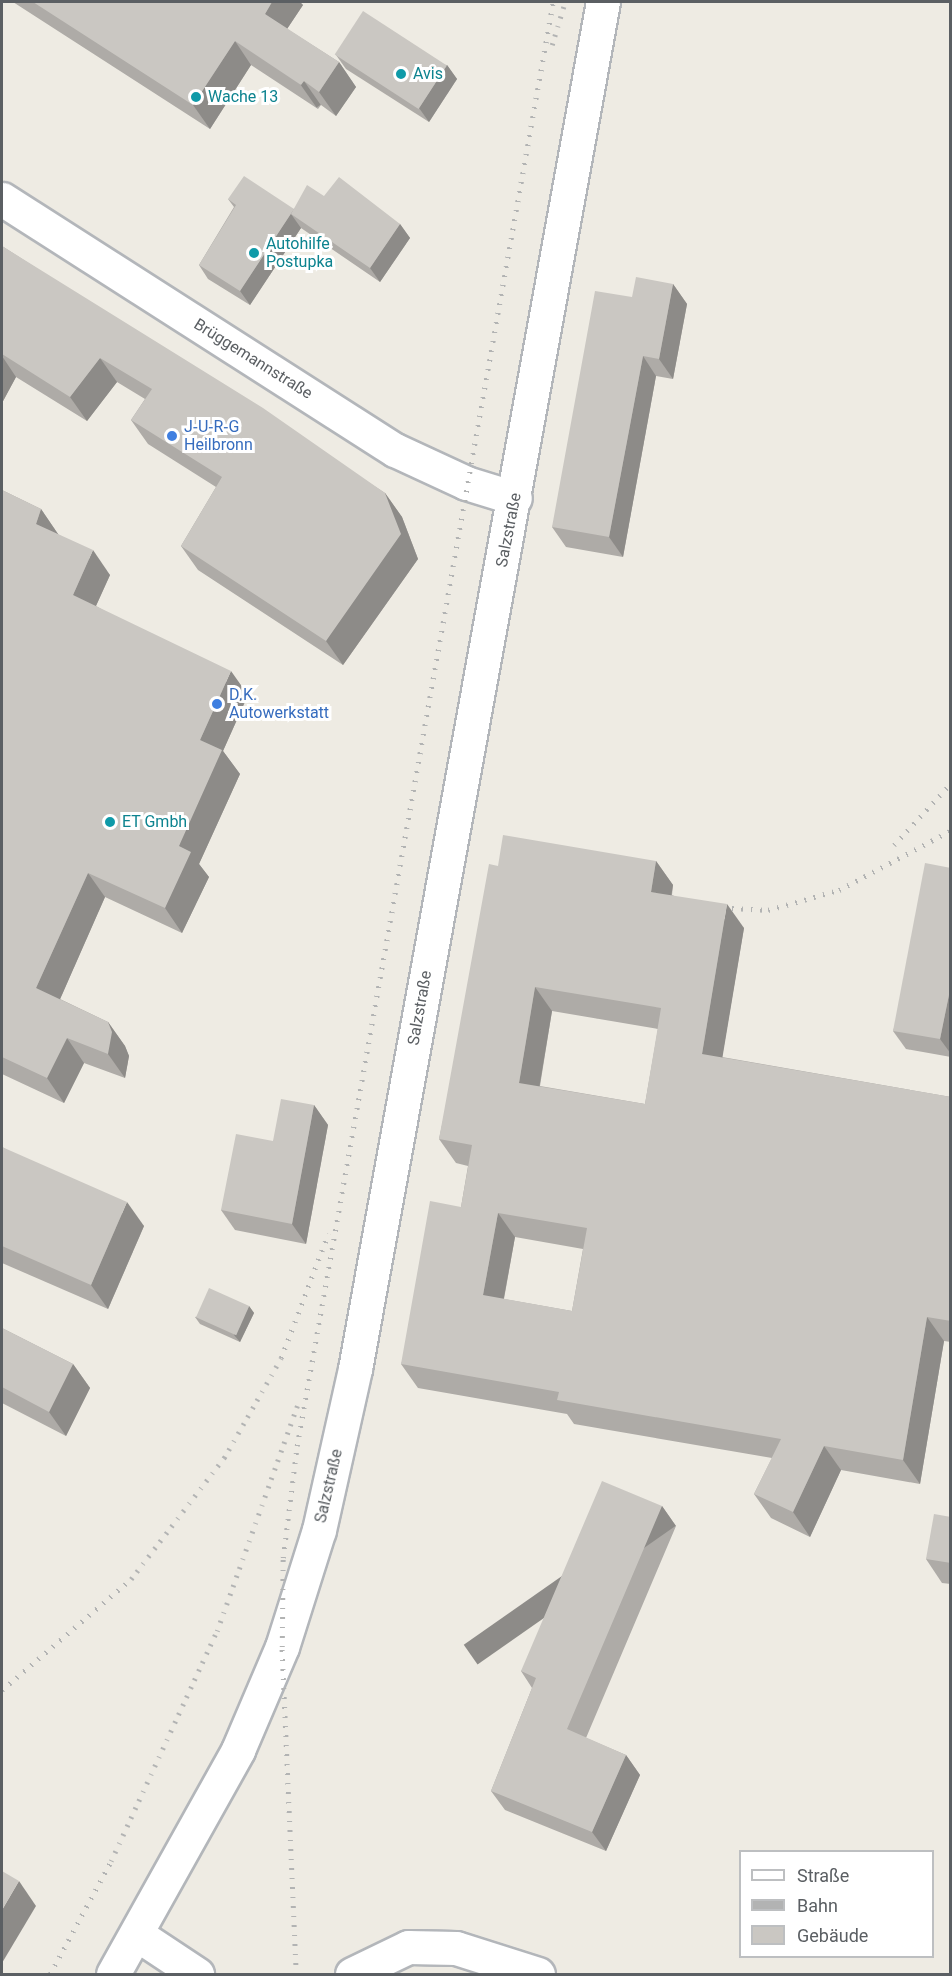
<!DOCTYPE html>
<html>
<head>
<meta charset="utf-8">
<style>
	body { margin:0 }
	#map { position:relative; width:952px; height:1976px; overflow:hidden; background:#eeebe3; font-family:Roboto,sans-serif }
	div>[style] { position:absolute }
	.roads { filter:drop-shadow(2px 0 #b3b6ba) drop-shadow(-2px 0 #b3b6ba) drop-shadow(0 2px #b3b6ba) drop-shadow(0 -2px #b3b6ba) }
	.minor>* { height:33px; margin:-16.5px; padding:0 16.5px; transform-origin:16.5px; border-radius:16.5px; background:#fff }
	.tertiary>* { height:33px; margin:-16.5px; padding:0 16.5px; transform-origin:16.5px; border-radius:16.5px; background:#fff }
	.rail>* { height:4.5px; margin-top:-2.25px; transform-origin:0; background:repeating-linear-gradient(90deg,#b2b3b3 0 1.5px,transparent 0 9.5px) }
	.wall>* { inset:0; background:#aeaba7 }
	.shaded-wall>* { inset:0; background:#8d8b88; transform-origin:0 0 }
	.building>* { inset:0; background:#cac7c2; transform-origin:0 0 }
	.dots>* { width:16px; height:16px; translate:-50% -50%; box-sizing:border-box; border:3px solid #fff; border-radius:50% }
	span { translate:-50% -50%; white-space:nowrap; text-align:center; line-height:1.15; -webkit-text-stroke:6px #fff; paint-order:stroke }
	.culture-label { font-size:16px; color:#0d838f }
	.left { translate:0 -50%; text-align:left }
	.street-label { font-size:16px; color:#5b5f63 }
	.shop-label { font-size:16px; color:#366cbe }
	.frame { position:absolute; inset:0; border:3px solid #5b5f63; pointer-events:none }
	.legend { position:absolute; left:739px; top:1850px; width:195px; height:108px; box-sizing:border-box; background:#fff; border:2px solid #bdbfc1; margin:0; padding:8px 10px; list-style:none; font-size:18px; color:#5b5f63 }
	.legend li { display:flex; align-items:center; gap:12px; height:30px }
	.legend b { width:30px; border:2px solid #bdbfc1 }
</style>
</head>
<body>
<div id="map">
	<div class="roads">
		<div class="minor">
			<i style="left:138px;top:1935px;width:71px;rotate:33.5deg"></i>
			<i style="left:352px;top:1974px;width:62px;rotate:-25.7deg"></i>
			<i style="left:408px;top:1947px;width:48px;rotate:1.2deg"></i>
			<i style="left:456px;top:1948px;width:86px;rotate:17.6deg"></i>
		</div>
		<div class="tertiary">
			<i style="left:2px;top:199px;width:466px;rotate:32.6deg"></i>
			<i style="left:395px;top:450px;width:78px;rotate:24.9deg"></i>
			<i style="left:466px;top:483px;width:51px;rotate:17deg"></i>
			<i style="left:113px;top:1974px;width:257px;rotate:-60.8deg"></i>
			<i style="left:238px;top:1750px;width:112px;rotate:-66.9deg"></i>
			<i style="left:282px;top:1647px;width:123px;rotate:-72.5deg"></i>
			<i style="left:319px;top:1530px;width:165px;rotate:-77.4deg"></i>
			<i style="left:355px;top:1369px;width:1389px;rotate:-79.72deg"></i>
		</div>
	</div>
	<div class="rail">
		<i style="left:552px;top:45px;width:45px;rotate:-73.2deg"></i>
		<i style="left:894px;top:845px;width:83px;rotate:-47.4deg"></i>
		<i style="left:713px;top:907px;width:55px;rotate:3.1deg"></i>
		<i style="left:768px;top:910px;width:74px;rotate:-15.7deg"></i>
		<i style="left:839px;top:890px;width:126px;rotate:-28deg"></i>
		<i style="left:2px;top:1690px;width:170px;rotate:-40.7deg"></i>
		<i style="left:131px;top:1579px;width:153px;rotate:-52.5deg"></i>
		<i style="left:224px;top:1458px;width:115px;rotate:-60.3deg"></i>
		<i style="left:281px;top:1358px;width:133px;rotate:-69.2deg"></i>
		<i style="left:50px;top:1974px;width:128px;rotate:-61.6deg"></i>
		<i style="left:111px;top:1861px;width:253px;rotate:-65.3deg"></i>
		<i style="left:217px;top:1631px;width:239px;rotate:-70.4deg"></i>
		<i style="left:296px;top:1974px;width:327px;rotate:-92.5deg"></i>
		<i style="left:282px;top:1647px;width:89px;rotate:-89.4deg"></i>
		<i style="left:283px;top:1558px;width:113px;rotate:-82.9deg"></i>
		<i style="left:297px;top:1446px;width:1467px;rotate:-79.95deg"></i>
	</div>
	<div class="wall">
		<i style="clip-path:polygon(13px 2px,300px 2px,303px 5px,287px 29px,339px 62px,356px 87px,336px 116px,321px 105px,318px 109px,251px 65px,210px 129px)"></i>
		<i style="clip-path:polygon(336px 55px,447px 65px,457px 79px,429px 122px,346px 69px)"></i>
		<i style="clip-path:polygon(324px 196px,400px 224px,410px 238px,380px 282px,301px 228px,250px 305px,208px 279px,199px 265px,234px 207px,228px 199px,294px 209px)"></i>
		<i style="clip-path:polygon(2px 246px,385px 493px,402px 517px,418px 559px,343px 665px,198px 570px,181px 546px,216px 487px,148px 444px,131px 420px,145px 399px,117px 382px,87px 421px,16px 377px,2px 403px)"></i>
		<i style="clip-path:polygon(673px 284px,687px 304px,673px 379px,656px 376px,623px 557px,566px 547px,552px 527px)"></i>
		<i style="clip-path:polygon(2px 490px,41px 509px,58px 534px,110px 575px,96px 606px,248px 695px,223px 751px,240px 774px,199px 864px,209px 877px,182px 933px,105px 897px,60px 999px,108px 1022px,125px 1046px,129px 1056px,125px 1078px,84px 1063px,64px 1103px,2px 1074px)"></i>
		<i style="clip-path:polygon(evenodd,656px 861px,673px 885px,672px 895px,744px 928px,722px 1057px,951px 1097px,951px 1342px,944px 1341px,920px 1484px,841px 1470px,810px 1537px,771px 1518px,754px 1494px,772px 1458px,574px 1424px,567px 1414px,418px 1388px,401px 1364px,461px 1207px,468px 1166px,456px 1163px,439px 1139px,498px 866px,656px 861px,552px 1011px,658px 1029px,645px 1104px,540px 1086px,552px 1011px,656px 861px,515px 1237px,583px 1249px,572px 1311px,504px 1299px,515px 1237px)"></i>
		<i style="clip-path:polygon(951px 868px,951px 1057px,906px 1049px,893px 1031px)"></i>
		<i style="clip-path:polygon(314px 1105px,328px 1125px,306px 1244px,235px 1230px,221px 1210px,273px 1141px)"></i>
		<i style="clip-path:polygon(2px 1147px,144px 1226px,108px 1309px,2px 1263px)"></i>
		<i style="clip-path:polygon(249px 1306px,254px 1313px,240px 1342px,200px 1324px,195px 1317px)"></i>
		<i style="clip-path:polygon(2px 1328px,73px 1364px,90px 1388px,66px 1436px,2px 1403px)"></i>
		<i style="clip-path:polygon(662px 1506px,676px 1526px,586px 1738px,626px 1755px,640px 1775px,606px 1851px,505px 1810px,491px 1791px,532px 1688px,521px 1671px)"></i>
		<i style="clip-path:polygon(951px 1517px,951px 1584px,942px 1583px,926px 1559px)"></i>
	</div>
	<div class="shaded-wall">
		<i style="clip-path:polygon(272px 2px,300px 2px,303px 5px,281px 38px,265px 14px)"></i>
		<i style="clip-path:polygon(235px 41px,251px 65px,210px 129px,193px 105px)"></i>
		<i style="clip-path:polygon(339px 62px,356px 87px,336px 116px,319px 92px)"></i>
		<i style="clip-path:polygon(447px 65px,457px 79px,429px 122px,419px 108px)"></i>
		<i style="left:304px;top:81px;width:29px;height:5px;rotate:55deg"></i>
		<i style="clip-path:polygon(294px 209px,291px 214px,301px 228px,250px 305px,240px 291px)"></i>
		<i style="clip-path:polygon(400px 224px,410px 238px,380px 282px,370px 268px)"></i>
		<i style="clip-path:polygon(673px 284px,687px 304px,673px 379px,659px 359px)"></i>
		<i style="clip-path:polygon(2px 356px,16px 377px,2px 403px)"></i>
		<i style="clip-path:polygon(643px 356px,656px 376px,623px 557px,609px 537px)"></i>
		<i style="clip-path:polygon(100px 358px,117px 382px,87px 421px,70px 397px)"></i>
		<i style="clip-path:polygon(385px 493px,402px 517px,418px 559px,343px 665px,326px 641px)"></i>
		<i style="clip-path:polygon(41px 509px,58px 534px,53px 548px,36px 524px)"></i>
		<i style="clip-path:polygon(93px 550px,110px 575px,90px 619px,73px 595px)"></i>
		<i style="clip-path:polygon(231px 671px,248px 695px,223px 751px,240px 774px,199px 864px,209px 877px,182px 933px,165px 908px,179px 846px,200px 740px)"></i>
		<i style="clip-path:polygon(656px 861px,673px 885px,668px 916px,651px 892px)"></i>
		<i style="clip-path:polygon(88px 873px,105px 897px,54px 1013px,36px 988px)"></i>
		<i style="clip-path:polygon(727px 904px,744px 928px,719px 1078px,702px 1054px)"></i>
		<i style="clip-path:polygon(951px 985px,951px 1054px,940px 1039px)"></i>
		<i style="clip-path:polygon(535px 987px,552px 1011px,536px 1107px,519px 1083px)"></i>
		<i style="clip-path:polygon(108px 1022px,125px 1046px,129px 1056px,125px 1078px,108px 1054px)"></i>
		<i style="clip-path:polygon(67px 1038px,84px 1063px,64px 1103px,47px 1078px)"></i>
		<i style="clip-path:polygon(314px 1105px,328px 1125px,306px 1244px,292px 1224px)"></i>
		<i style="clip-path:polygon(127px 1202px,144px 1226px,108px 1309px,91px 1285px)"></i>
		<i style="clip-path:polygon(498px 1213px,515px 1237px,500px 1319px,483px 1295px)"></i>
		<i style="clip-path:polygon(249px 1306px,254px 1313px,240px 1342px,234px 1335px)"></i>
		<i style="clip-path:polygon(927px 1317px,944px 1341px,920px 1484px,903px 1460px)"></i>
		<i style="clip-path:polygon(73px 1364px,90px 1388px,66px 1436px,49px 1412px)"></i>
		<i style="clip-path:polygon(824px 1446px,841px 1470px,810px 1537px,793px 1512px)"></i>
		<i style="left:662px;top:1506px;width:24px;height:242px;rotate:55deg"></i>
		<i style="clip-path:polygon(626px 1755px,640px 1775px,606px 1851px,592px 1832px)"></i>
		<i style="clip-path:polygon(19px 1881px,36px 1906px,2px 1963px,2px 1910px)"></i>
	</div>
	<div class="building">
		<i style="clip-path:polygon(33px 2px,272px 2px,265px 14px,339px 62px,319px 92px,304px 81px,301px 85px,235px 41px,193px 105px)"></i>
		<i style="left:363px;top:11px;width:100px;height:52px;rotate:33deg"></i>
		<i style="clip-path:polygon(244px 176px,294px 209px,240px 291px,199px 265px,236px 205px,228px 199px)"></i>
		<i style="clip-path:polygon(339px 177px,400px 224px,370px 268px,291px 214px,307px 185px,324px 196px)"></i>
		<i style="clip-path:polygon(2px 246px,263px 408px,385px 493px,401px 534px,326px 641px,181px 546px,222px 477px,131px 420px,152px 389px,100px 358px,70px 397px,2px 354px)"></i>
		<i style="clip-path:polygon(636px 277px,673px 284px,659px 359px,643px 356px,609px 537px,552px 527px,595px 291px,632px 297px)"></i>
		<i style="clip-path:polygon(2px 490px,41px 509px,36px 524px,93px 550px,73px 595px,231px 671px,200px 740px,222px 750px,179px 846px,191px 852px,165px 908px,88px 873px,36px 988px,108px 1022px,112px 1032px,108px 1054px,67px 1038px,47px 1078px,2px 1057px)"></i>
		<i style="clip-path:polygon(evenodd,503px 835px,656px 861px,651px 892px,727px 904px,702px 1054px,951px 1097px,951px 1321px,927px 1317px,903px 1460px,824px 1446px,793px 1512px,754px 1494px,781px 1439px,557px 1400px,559px 1392px,401px 1364px,430px 1201px,461px 1207px,472px 1145px,439px 1139px,489px 864px,498px 866px,503px 835px,535px 987px,661px 1008px,645px 1104px,519px 1083px,535px 987px,503px 835px,498px 1213px,587px 1228px,572px 1311px,483px 1295px,498px 1213px)"></i>
		<i style="clip-path:polygon(925px 863px,951px 868px,951px 985px,940px 1039px,893px 1031px)"></i>
		<i style="clip-path:polygon(281px 1099px,314px 1105px,292px 1224px,221px 1210px,236px 1134px,273px 1141px)"></i>
		<i style="clip-path:polygon(2px 1147px,127px 1202px,91px 1285px,2px 1246px)"></i>
		<i style="left:209px;top:1288px;width:44px;height:32px;rotate:24deg"></i>
		<i style="clip-path:polygon(2px 1328px,73px 1364px,49px 1412px,2px 1387px)"></i>
		<i style="clip-path:polygon(602px 1481px,662px 1506px,567px 1729px,626px 1755px,592px 1832px,491px 1791px,536px 1678px,521px 1671px)"></i>
		<i style="clip-path:polygon(934px 1514px,951px 1517px,951px 1563px,926px 1559px)"></i>
		<i style="clip-path:polygon(2px 1871px,19px 1881px,2px 1910px)"></i>
	</div>
	<div class="dots">
		<i style="left:401px;top:74px;background:#0f9aa8"></i>
		<i style="left:196px;top:97px;background:#0f9aa8"></i>
		<i style="left:254px;top:253px;background:#0f9aa8"></i>
		<i style="left:172px;top:436px;background:#3f7fe0"></i>
		<i style="left:217px;top:704px;background:#3f7fe0"></i>
		<i style="left:110px;top:822px;background:#0f9aa8"></i>
	</div>
	<div class="culture-label">
		<span class="left" style="left:413px;top:74px">Avis</span>
		<span class="left" style="left:208px;top:97px">Wache 13</span>
		<span class="left" style="left:266px;top:253px">Autohilfe<br>Postupka</span>
		<span class="left" style="left:122px;top:822px">ET Gmbh</span>
	</div>
	<div class="street-label">
		<span style="left:253px;top:359px;rotate:32deg">Brüggemannstraße</span>
		<span style="left:509px;top:530px;rotate:-79deg">Salzstraße</span>
		<span style="left:420px;top:1008px;rotate:-80deg">Salzstraße</span>
		<span style="left:329px;top:1486px;rotate:-77deg">Salzstraße</span>
	</div>
	<div class="shop-label">
		<span class="left" style="left:184px;top:436px">J⁃U⁃R⁃G<br>Heilbronn</span>
		<span class="left" style="left:229px;top:704px">D.K.<br>Autowerkstatt</span>
	</div>
	<div class="frame"></div>
	<ul class="legend">
	<li><b style="height:8px;background:#fff"></b>Straße</li>
	<li><b style="height:8px;background:#b2b3b3"></b>Bahn</li>
	<li><b style="height:16px;background:#cac7c2"></b>Gebäude</li>
	</ul>
</div>
</body>
</html>
